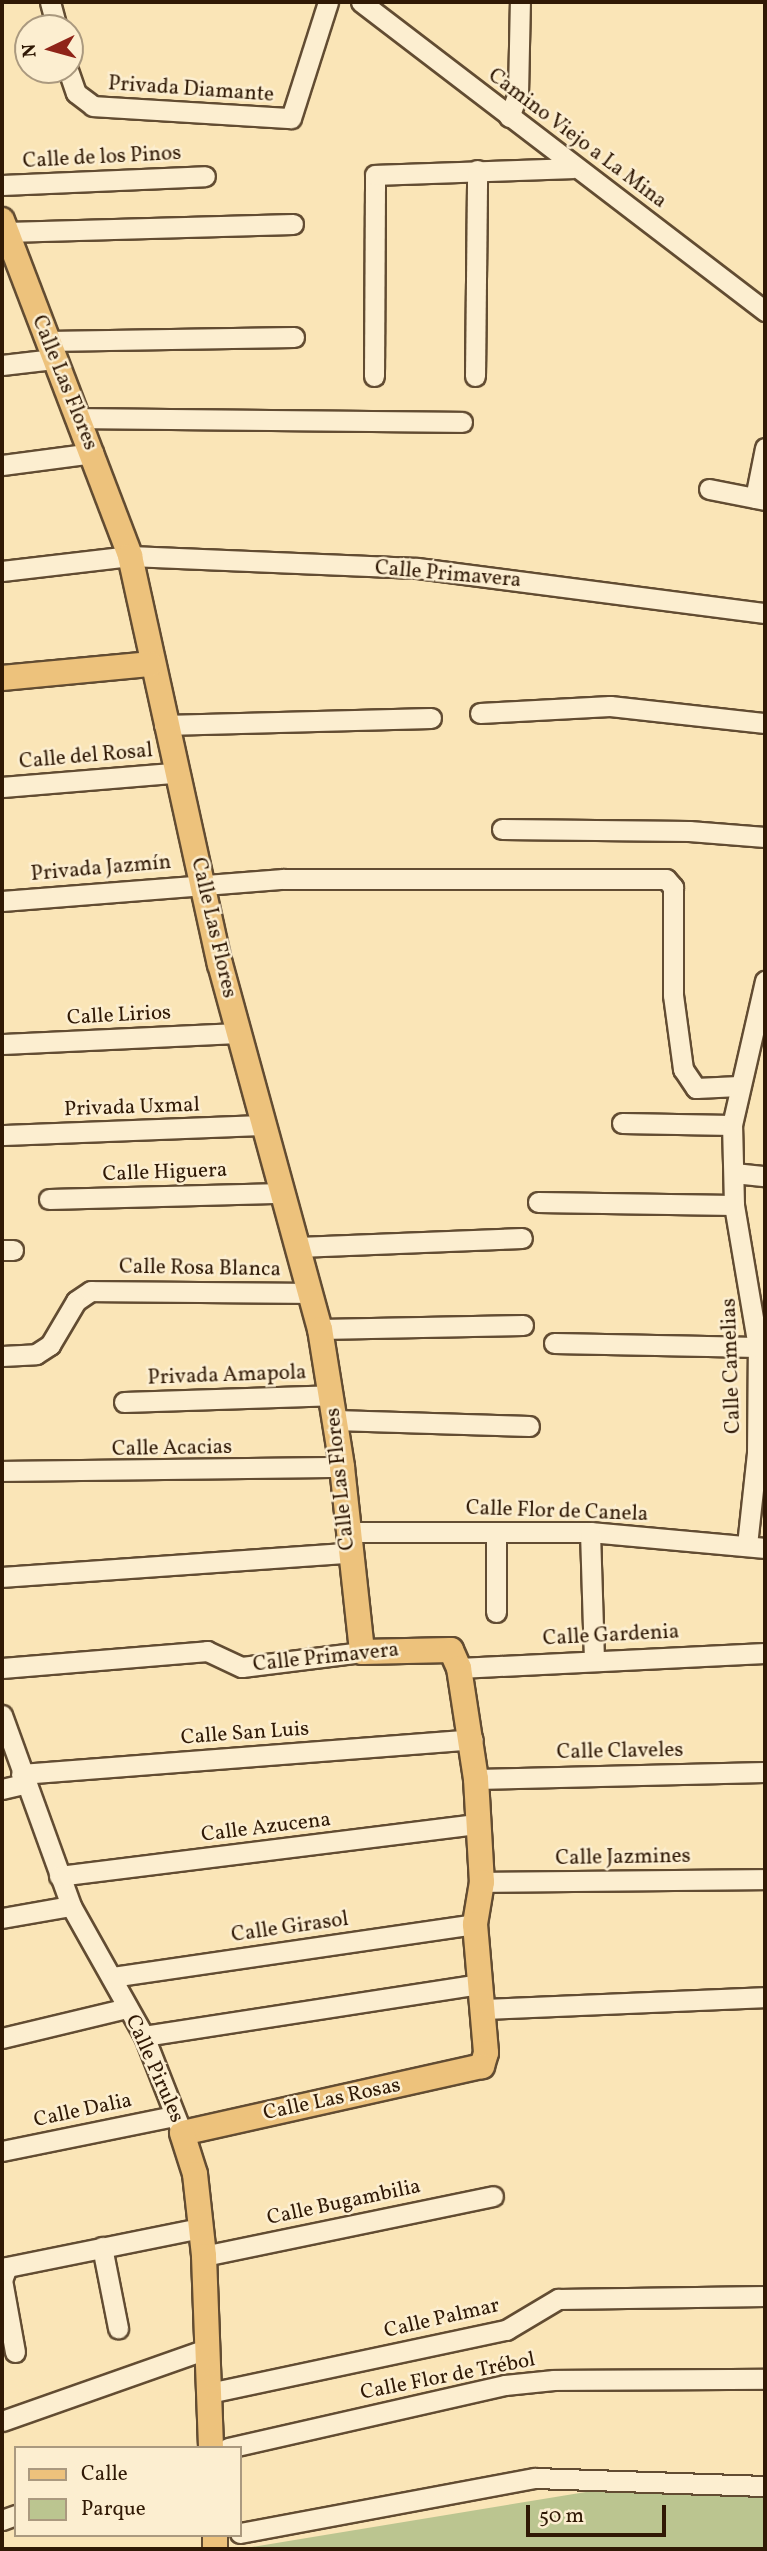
<!DOCTYPE html>
<html>
<head>
<meta charset="utf-8">
<style>
	body { margin:0 }
	#map { position:relative; width:767px; height:2551px; overflow:hidden; background:#fae5b7; font-family:Vollkorn,serif }
	div>[style] { position:absolute }
	.green>* { inset:0; background:#bbc590 }
	.roads { filter:drop-shadow(2px 0 #624c32) drop-shadow(-2px 0 #624c32) drop-shadow(0 2px #624c32) drop-shadow(0 -2px #624c32) }
	.minor>* { height:19px; margin:-9.5px; padding:0 9.5px; transform-origin:9.5px; border-radius:9.5px; background:#fceed0 }
	.major>* { height:24px; margin:-12px; padding:0 12px; transform-origin:12px; border-radius:12px; background:#edc27c }
	span { translate:-50% -50%; white-space:nowrap; text-align:center; line-height:1.15; -webkit-text-stroke:5px #fceed0; paint-order:stroke }
	.street-label { font-size:21px; color:#301905 }
	.frame { position:absolute; inset:0; border:4px solid #301905; pointer-events:none }
	.legend { position:absolute; left:14px; top:2446px; width:228px; height:91px; box-sizing:border-box; background:#fceed0; border:2px solid #aa997f; margin:0; padding:9px 12px; list-style:none; font-size:21px; color:#301905 }
	.legend li { display:flex; align-items:center; gap:14px; height:35px }
	.legend b { width:35px; border:2px solid #aa997f }
	.north { position:absolute; left:14px; top:14px; width:70px; height:70px; box-sizing:border-box; background:#fceed0; border:2px solid #aa997f; border-radius:50%; rotate:265deg; font-size:19px; font-weight:700; line-height:28px; text-align:center; color:#301905 }
	.north::after { content:''; display:block; margin:auto; width:24px; height:32px; background:#8f2418; clip-path:polygon(50% 0,100% 100%,50% 72%,0 100%) }
	.scale { position:absolute; left:526px; top:2505px; width:140px; height:32px; box-sizing:border-box; border:4px solid #301905; border-top:0; padding-left:9px; font-size:21px; line-height:24px; white-space:nowrap; color:#301905; -webkit-text-stroke:5px #fceed0; paint-order:stroke }
</style>
</head>
<body>
<div id="map">
	<div class="green">
		<i style="clip-path:polygon(592px 2491px,765px 2496px,765px 2549px,240px 2549px)"></i>
	</div>
	<div class="roads">
		<div class="minor">
			<i style="left:50px;top:2px;width:27px;rotate:75deg"></i>
			<i style="left:361px;top:2px;width:509px;rotate:37.41deg"></i>
			<i style="left:68px;top:70px;width:24px;rotate:71deg"></i>
			<i style="left:76px;top:93px;width:21px;rotate:37deg"></i>
			<i style="left:93px;top:106px;width:198px;rotate:3.5deg"></i>
			<i style="left:291px;top:118px;width:122px;rotate:-72.3deg"></i>
			<i style="left:509px;top:117px;width:25px;rotate:-69deg"></i>
			<i style="left:518px;top:94px;width:92px;rotate:-88.8deg"></i>
			<i style="left:2px;top:185px;width:203px;rotate:-2.5deg"></i>
			<i style="left:6px;top:232px;width:287px;rotate:-1.6deg"></i>
			<i style="left:47px;top:341px;width:247px;rotate:-0.9deg"></i>
			<i style="left:2px;top:365px;width:52px;rotate:-6.6deg"></i>
			<i style="left:374px;top:376px;width:201px;rotate:-89.7deg"></i>
			<i style="left:375px;top:175px;width:198px;rotate:-2deg"></i>
			<i style="left:475px;top:376px;width:206px;rotate:-89.4deg"></i>
			<i style="left:79px;top:418px;width:383px;rotate:0.6deg"></i>
			<i style="left:2px;top:465px;width:92px;rotate:-7.5deg"></i>
			<i style="left:709px;top:489px;width:57px;rotate:11.1deg"></i>
			<i style="left:755px;top:498px;width:51px;rotate:-78.7deg"></i>
			<i style="left:2px;top:571px;width:129px;rotate:-6.7deg"></i>
			<i style="left:130px;top:556px;width:287px;rotate:2.4deg"></i>
			<i style="left:417px;top:568px;width:351px;rotate:7.4deg"></i>
			<i style="left:480px;top:713px;width:130px;rotate:-3.1deg"></i>
			<i style="left:610px;top:706px;width:156px;rotate:6.3deg"></i>
			<i style="left:164px;top:725px;width:267px;rotate:-1.5deg"></i>
			<i style="left:2px;top:787px;width:173px;rotate:-4.7deg"></i>
			<i style="left:502px;top:829px;width:187px;rotate:0.6deg"></i>
			<i style="left:689px;top:831px;width:76px;rotate:4.5deg"></i>
			<i style="left:2px;top:901px;width:282px;rotate:-4.5deg"></i>
			<i style="left:283px;top:879px;width:383px"></i>
			<i style="left:666px;top:879px;width:11px;rotate:49deg"></i>
			<i style="left:673px;top:887px;width:108px;rotate:90deg"></i>
			<i style="left:673px;top:995px;width:75px;rotate:82.3deg"></i>
			<i style="left:683px;top:1069px;width:23px;rotate:56deg"></i>
			<i style="left:696px;top:1088px;width:43px;rotate:-2.7deg"></i>
			<i style="left:2px;top:1044px;width:237px;rotate:-2.7deg"></i>
			<i style="left:622px;top:1123px;width:110px;rotate:1deg"></i>
			<i style="left:2px;top:1135px;width:263px;rotate:-2.2deg"></i>
			<i style="left:734px;top:1173px;width:31px;rotate:6deg"></i>
			<i style="left:49px;top:1199px;width:234px;rotate:-1.5deg"></i>
			<i style="left:538px;top:1202px;width:196px;rotate:0.9deg"></i>
			<i style="left:298px;top:1247px;width:224px;rotate:-2.3deg"></i>
			<i style="left:2px;top:1250px;width:11px"></i>
			<i style="left:320px;top:1329px;width:203px;rotate:-1.1deg"></i>
			<i style="left:554px;top:1343px;width:204px;rotate:1.1deg"></i>
			<i style="left:2px;top:1356px;width:34px;rotate:-3deg"></i>
			<i style="left:36px;top:1354px;width:17px;rotate:-33deg"></i>
			<i style="left:50px;top:1345px;width:51px;rotate:-59.4deg"></i>
			<i style="left:76px;top:1301px;width:18px;rotate:-34deg"></i>
			<i style="left:91px;top:1291px;width:217px;rotate:0.5deg"></i>
			<i style="left:124px;top:1402px;width:207px;rotate:-1.9deg"></i>
			<i style="left:335px;top:1420px;width:194px;rotate:1.8deg"></i>
			<i style="left:2px;top:1471px;width:340px;rotate:-0.7deg"></i>
			<i style="left:348px;top:1532px;width:242px"></i>
			<i style="left:590px;top:1532px;width:176px;rotate:5.2deg"></i>
			<i style="left:496px;top:1532px;width:80px;rotate:90deg"></i>
			<i style="left:590px;top:1532px;width:126px;rotate:88.2deg"></i>
			<i style="left:747px;top:1545px;width:93px;rotate:-83.8deg"></i>
			<i style="left:757px;top:1453px;width:106px;rotate:-89.5deg"></i>
			<i style="left:758px;top:1347px;width:144px;rotate:-99.6deg"></i>
			<i style="left:734px;top:1205px;width:80px;rotate:-91.4deg"></i>
			<i style="left:732px;top:1125px;width:148px;rotate:-77.1deg"></i>
			<i style="left:2px;top:1577px;width:348px;rotate:-4deg"></i>
			<i style="left:2px;top:1668px;width:206px;rotate:-4.7deg"></i>
			<i style="left:207px;top:1651px;width:38px;rotate:25deg"></i>
			<i style="left:242px;top:1667px;width:121px;rotate:-7.1deg"></i>
			<i style="left:459px;top:1668px;width:306px;rotate:-2.8deg"></i>
			<i style="left:2px;top:1715px;width:203px;rotate:70.1deg"></i>
			<i style="left:71px;top:1906px;width:149px;rotate:60.7deg"></i>
			<i style="left:144px;top:2036px;width:104px;rotate:68.6deg"></i>
			<i style="left:21px;top:1774px;width:453px;rotate:-4.4deg"></i>
			<i style="left:476px;top:1779px;width:289px;rotate:-1.4deg"></i>
			<i style="left:2px;top:1789px;width:23px;rotate:-13deg"></i>
			<i style="left:59px;top:1876px;width:423px;rotate:-7.1deg"></i>
			<i style="left:482px;top:1882px;width:283px;rotate:-0.6deg"></i>
			<i style="left:2px;top:1918px;width:70px;rotate:-9.9deg"></i>
			<i style="left:112px;top:1977px;width:367px;rotate:-8.3deg"></i>
			<i style="left:482px;top:2009px;width:283px;rotate:-2.4deg"></i>
			<i style="left:144px;top:2036px;width:339px;rotate:-8.8deg"></i>
			<i style="left:2px;top:2038px;width:129px;rotate:-13.5deg"></i>
			<i style="left:2px;top:2151px;width:176px;rotate:-11.5deg"></i>
			<i style="left:102px;top:2247px;width:83px;rotate:78.8deg"></i>
			<i style="left:204px;top:2256px;width:295px;rotate:-11.7deg"></i>
			<i style="left:15px;top:2352px;width:73px;rotate:-100.2deg"></i>
			<i style="left:2px;top:2280px;width:14px;rotate:-69deg"></i>
			<i style="left:7px;top:2267px;width:197px;rotate:-11.4deg"></i>
			<i style="left:209px;top:2393px;width:304px;rotate:-12deg"></i>
			<i style="left:506px;top:2330px;width:61px;rotate:-30.8deg"></i>
			<i style="left:558px;top:2299px;width:207px;rotate:-0.8deg"></i>
			<i style="left:2px;top:2421px;width:217px;rotate:-19.4deg"></i>
			<i style="left:228px;top:2448px;width:284px;rotate:-12.8deg"></i>
			<i style="left:505px;top:2385px;width:49px;rotate:-5.8deg"></i>
			<i style="left:554px;top:2380px;width:211px;rotate:-0.3deg"></i>
			<i style="left:2px;top:2520px;width:15px;rotate:-20deg"></i>
			<i style="left:240px;top:2533px;width:300px;rotate:-10.6deg"></i>
			<i style="left:535px;top:2478px;width:230px;rotate:2deg"></i>
		</div>
		<div class="major">
			<i style="left:2px;top:220px;width:360px;rotate:69.1deg"></i>
			<i style="left:130px;top:556px;width:418px;rotate:77.6deg"></i>
			<i style="left:220px;top:964px;width:378px;rotate:74.7deg"></i>
			<i style="left:320px;top:1329px;width:140px;rotate:80.9deg"></i>
			<i style="left:342px;top:1467px;width:186px;rotate:83.8deg"></i>
			<i style="left:362px;top:1652px;width:89px;rotate:-1.3deg"></i>
			<i style="left:451px;top:1650px;width:20px;rotate:66deg"></i>
			<i style="left:459px;top:1668px;width:112px;rotate:81.3deg"></i>
			<i style="left:476px;top:1779px;width:103px;rotate:86.7deg"></i>
			<i style="left:482px;top:1882px;width:43px;rotate:99.5deg"></i>
			<i style="left:475px;top:1924px;width:129px;rotate:85.1deg"></i>
			<i style="left:486px;top:2053px;width:14px;rotate:107deg"></i>
			<i style="left:482px;top:2066px;width:307px;rotate:167.4deg"></i>
			<i style="left:182px;top:2133px;width:43px;rotate:72.4deg"></i>
			<i style="left:195px;top:2174px;width:82px;rotate:83.7deg"></i>
			<i style="left:204px;top:2256px;width:192px;rotate:87.9deg"></i>
			<i style="left:2px;top:678px;width:149px;rotate:-5.4deg"></i>
			<i style="left:215px;top:2535px;width:14px;rotate:90deg"></i>
		</div>
	</div>
	<div class="street-label">
		<span style="left:191px;top:90px;rotate:4deg">Privada Diamante</span>
		<span style="left:577px;top:139px;rotate:37deg">Camino Viejo a La Mina</span>
		<span style="left:102px;top:158px;rotate:-3deg">Calle de los Pinos</span>
		<span style="left:64px;top:383px;rotate:68deg">Calle Las Flores</span>
		<span style="left:448px;top:575px;rotate:5deg">Calle Primavera</span>
		<span style="left:86px;top:757px;rotate:-5deg">Calle del Rosal</span>
		<span style="left:101px;top:869px;rotate:-5deg">Privada Jazmín</span>
		<span style="left:213px;top:928px;rotate:77deg">Calle Las Flores</span>
		<span style="left:119px;top:1016px;rotate:-3deg">Calle Lirios</span>
		<span style="left:132px;top:1108px;rotate:-2deg">Privada Uxmal</span>
		<span style="left:165px;top:1173px;rotate:-2deg">Calle Higuera</span>
		<span style="left:200px;top:1269px;rotate:1deg">Calle Rosa Blanca</span>
		<span style="left:732px;top:1366px;rotate:-92deg">Calle Camelias</span>
		<span style="left:227px;top:1376px;rotate:-2deg">Privada Amapola</span>
		<span style="left:172px;top:1449px;rotate:-1deg">Calle Acacias</span>
		<span style="left:341px;top:1479px;rotate:-96deg">Calle Las Flores</span>
		<span style="left:557px;top:1512px;rotate:2deg">Calle Flor de Canela</span>
		<span style="left:611px;top:1636px;rotate:-3deg">Calle Gardenia</span>
		<span style="left:326px;top:1658px;rotate:-6deg">Calle Primavera</span>
		<span style="left:245px;top:1734px;rotate:-4deg">Calle San Luis</span>
		<span style="left:620px;top:1752px;rotate:-1deg">Calle Claveles</span>
		<span style="left:266px;top:1828px;rotate:-7deg">Calle Azucena</span>
		<span style="left:623px;top:1858px;rotate:-1deg">Calle Jazmines</span>
		<span style="left:290px;top:1928px;rotate:-8deg">Calle Girasol</span>
		<span style="left:154px;top:2069px;rotate:66deg">Calle Pirules</span>
		<span style="left:332px;top:2100px;rotate:-12deg">Calle Las Rosas</span>
		<span style="left:83px;top:2111px;rotate:-12deg">Calle Dalia</span>
		<span style="left:344px;top:2203px;rotate:-12deg">Calle Bugambilia</span>
		<span style="left:442px;top:2319px;rotate:-13deg">Calle Palmar</span>
		<span style="left:448px;top:2377px;rotate:-11deg">Calle Flor de Trébol</span>
	</div>
	<div class="frame"></div>
	<ul class="legend">
	<li><b style="height:9px;background:#edc27c"></b>Calle</li>
	<li><b style="height:19px;background:#bbc590"></b>Parque</li>
	</ul>
	<div class="north">N</div>
	<div class="scale">50 m</div>
</div>
</body>
</html>
